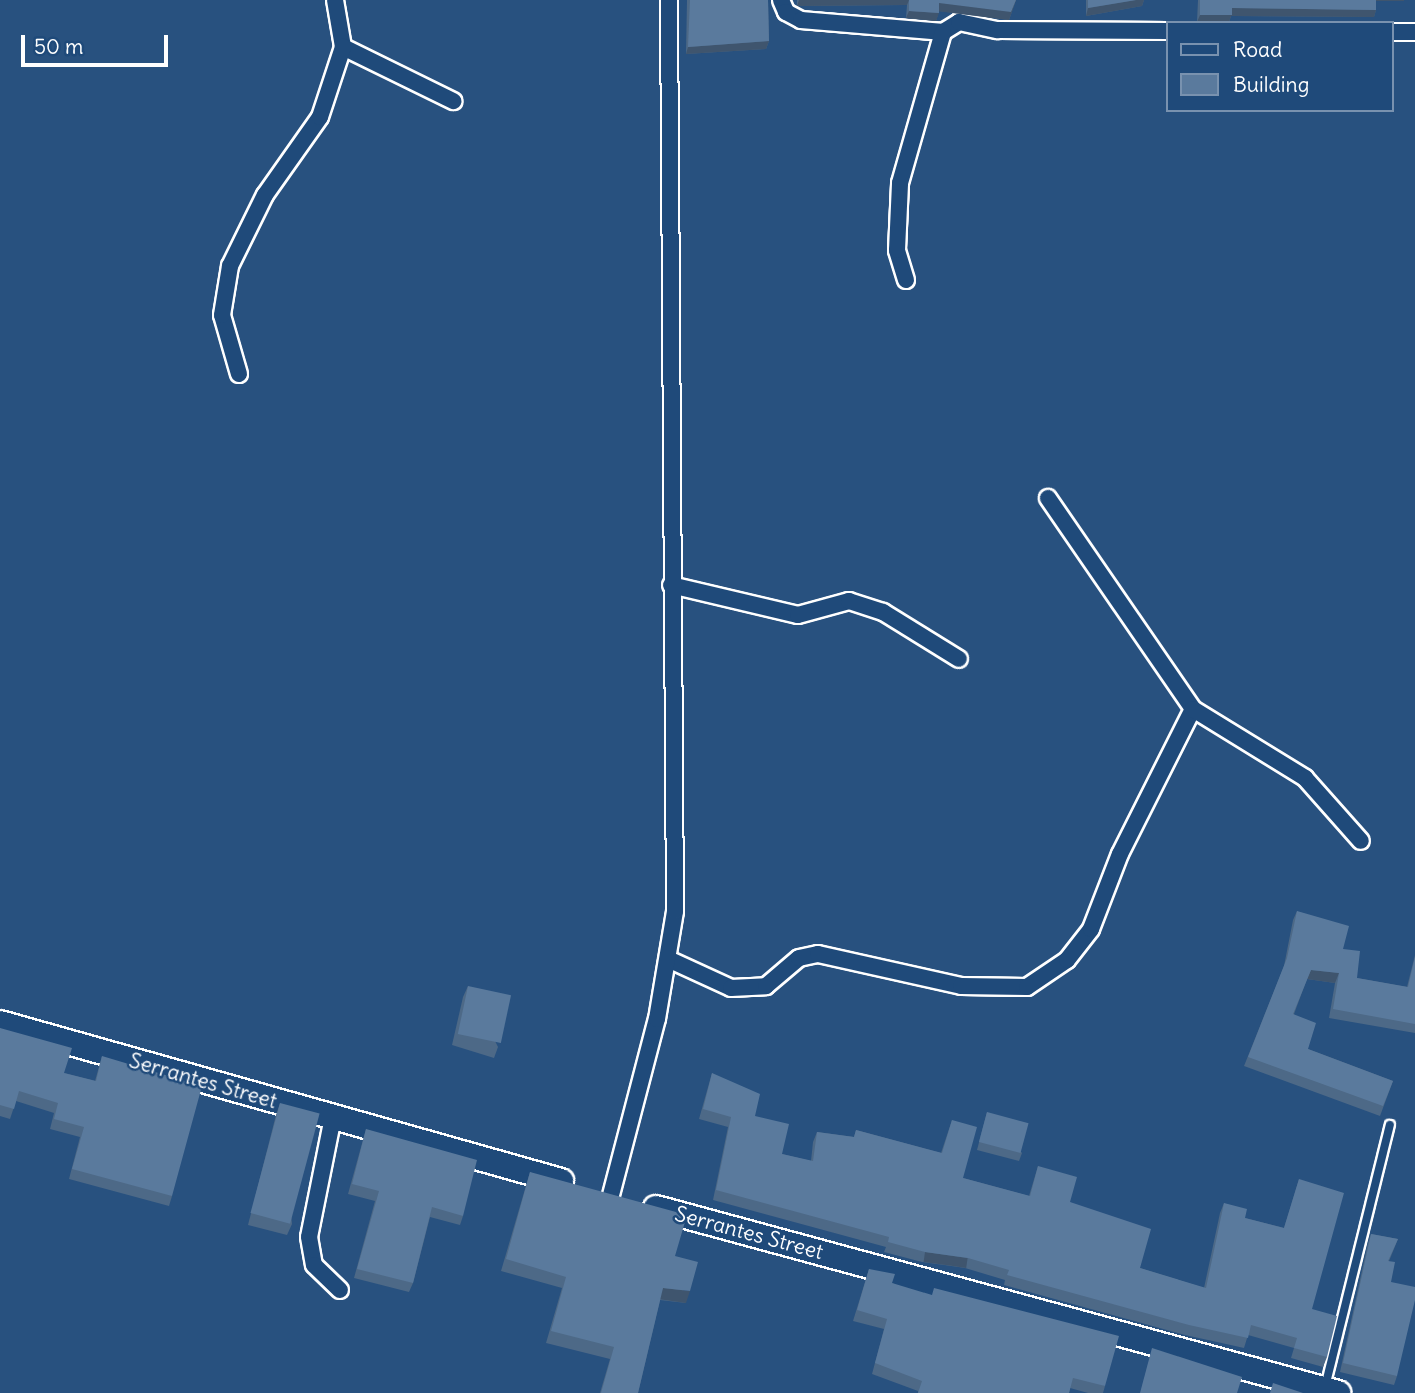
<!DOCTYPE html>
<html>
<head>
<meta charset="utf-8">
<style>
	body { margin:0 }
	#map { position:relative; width:1415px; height:1393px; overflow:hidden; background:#28517f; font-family:Delius,sans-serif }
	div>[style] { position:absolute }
	.roads { filter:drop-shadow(2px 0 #fff) drop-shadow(-2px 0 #fff) drop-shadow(0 2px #fff) drop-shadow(0 -2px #fff) }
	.service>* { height:8px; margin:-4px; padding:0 4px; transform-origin:4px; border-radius:4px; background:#1f4a7a }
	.minor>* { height:16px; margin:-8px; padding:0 8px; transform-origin:8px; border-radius:8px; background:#1f4a7a }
	.primary>* { height:24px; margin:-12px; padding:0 12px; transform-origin:12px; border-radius:12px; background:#1f4a7a }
	.wall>* { inset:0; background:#4d6987 }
	.shaded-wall>* { inset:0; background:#3f556e; transform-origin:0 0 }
	.building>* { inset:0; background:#5a7a9d; transform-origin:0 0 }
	span { translate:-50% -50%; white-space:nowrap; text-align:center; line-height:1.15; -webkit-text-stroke:5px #1f4a7a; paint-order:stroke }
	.street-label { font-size:21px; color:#fff }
	.legend { position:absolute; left:1166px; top:21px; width:228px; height:91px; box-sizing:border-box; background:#1f4a7a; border:2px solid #7992af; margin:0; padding:9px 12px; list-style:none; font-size:21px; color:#fff }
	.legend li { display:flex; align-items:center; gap:14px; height:35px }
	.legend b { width:35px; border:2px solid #7992af }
	.scale { position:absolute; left:21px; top:35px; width:147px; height:32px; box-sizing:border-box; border:4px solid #fff; border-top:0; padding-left:9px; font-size:21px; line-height:24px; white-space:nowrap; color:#fff; -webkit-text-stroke:5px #1f4a7a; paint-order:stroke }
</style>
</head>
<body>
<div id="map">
	<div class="roads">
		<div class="service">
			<i style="left:1325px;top:1387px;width:270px;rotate:-76.1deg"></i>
		</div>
		<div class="minor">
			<i style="left:335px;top:0;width:48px;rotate:80.3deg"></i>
			<i style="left:343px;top:47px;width:123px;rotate:26.1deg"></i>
			<i style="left:781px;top:0;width:13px;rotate:67deg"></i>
			<i style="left:786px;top:12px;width:17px;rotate:28deg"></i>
			<i style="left:801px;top:20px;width:143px;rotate:4.8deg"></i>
			<i style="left:943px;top:32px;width:19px;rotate:-32deg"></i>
			<i style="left:959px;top:22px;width:40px;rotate:12deg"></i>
			<i style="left:998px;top:30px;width:170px;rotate:0.3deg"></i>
			<i style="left:1392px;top:32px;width:23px"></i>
			<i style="left:906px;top:280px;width:31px;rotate:-107deg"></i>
			<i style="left:897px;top:250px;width:67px;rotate:-87.4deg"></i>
			<i style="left:900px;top:183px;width:157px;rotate:-74.1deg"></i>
			<i style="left:239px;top:374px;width:61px;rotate:-106.1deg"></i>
			<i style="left:222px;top:315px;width:50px;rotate:-80.7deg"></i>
			<i style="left:230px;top:266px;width:79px;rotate:-63.8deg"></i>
			<i style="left:265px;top:195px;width:95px;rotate:-54.8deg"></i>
			<i style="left:320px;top:117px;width:74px;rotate:-71.8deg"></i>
			<i style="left:1048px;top:498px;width:256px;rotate:55.5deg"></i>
			<i style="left:671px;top:585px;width:130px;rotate:13.3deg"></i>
			<i style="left:798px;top:615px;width:53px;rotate:-15.4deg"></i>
			<i style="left:849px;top:601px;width:36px;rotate:18deg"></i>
			<i style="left:883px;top:612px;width:89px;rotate:31.7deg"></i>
			<i style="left:668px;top:959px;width:69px;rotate:24.7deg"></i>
			<i style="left:731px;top:988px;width:35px;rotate:-3deg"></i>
			<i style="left:766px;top:986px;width:43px;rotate:-40.3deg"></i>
			<i style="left:799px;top:958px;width:19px;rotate:-12deg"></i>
			<i style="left:818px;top:954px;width:147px;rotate:12.6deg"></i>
			<i style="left:961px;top:986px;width:66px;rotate:0.9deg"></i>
			<i style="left:1027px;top:987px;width:48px;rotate:-34deg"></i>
			<i style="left:1067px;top:960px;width:39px;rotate:-52deg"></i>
			<i style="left:1091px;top:929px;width:80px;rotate:-68.9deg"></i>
			<i style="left:1120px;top:854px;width:162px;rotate:-63.3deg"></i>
			<i style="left:1193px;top:709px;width:132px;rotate:31.6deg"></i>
			<i style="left:1305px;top:778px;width:84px;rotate:48.4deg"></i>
			<i style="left:333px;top:1117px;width:122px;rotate:101.3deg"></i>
			<i style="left:309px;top:1237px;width:28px;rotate:80deg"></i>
			<i style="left:314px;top:1265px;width:36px;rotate:44deg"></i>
			<i style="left:611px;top:1195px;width:182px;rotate:-75.4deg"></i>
			<i style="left:657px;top:1019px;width:109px;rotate:-80.5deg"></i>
			<i style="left:675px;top:911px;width:911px;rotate:-90.38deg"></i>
		</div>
		<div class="primary">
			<i style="left:0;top:1023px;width:583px;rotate:15.73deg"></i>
			<i style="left:656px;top:1208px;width:707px;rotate:15.18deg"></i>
		</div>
	</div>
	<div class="wall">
		<i style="clip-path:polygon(687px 0,768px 0,769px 41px,766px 49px,686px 54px)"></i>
		<i style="clip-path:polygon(797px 0,1016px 0,1009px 20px,939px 11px,936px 21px,906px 18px,907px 5px,797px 6px)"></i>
		<i style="clip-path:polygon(1086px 0,1144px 0,1142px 6px,1086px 16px)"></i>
		<i style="clip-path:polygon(1198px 0,1404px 0,1403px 1px,1376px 1px,1376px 10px,1374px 17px,1231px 16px,1229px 22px,1197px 22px)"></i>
		<i style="clip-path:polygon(1297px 911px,1343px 949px,1357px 978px,1407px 987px,1415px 955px,1415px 1033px,1329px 1018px,1335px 983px,1307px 979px,1294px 1014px,1308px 1049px,1393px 1081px,1380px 1116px,1244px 1066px,1284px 966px,1293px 920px)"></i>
		<i style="clip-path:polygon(468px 986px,498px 1047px,494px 1058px,452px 1045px,463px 997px)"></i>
		<i style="clip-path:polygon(0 1028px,64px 1073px,95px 1081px,102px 1056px,172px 1196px,169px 1206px,69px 1179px,80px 1137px,50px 1129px,54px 1113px,16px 1101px,10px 1119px,0 1116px)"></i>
		<i style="clip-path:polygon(712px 1073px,755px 1116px,782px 1154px,811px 1161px,813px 1142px,817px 1132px,854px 1137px,856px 1130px,941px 1153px,952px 1120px,963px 1178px,1029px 1196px,1038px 1166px,1070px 1202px,1140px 1268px,1204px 1288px,1220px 1213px,1224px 1203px,1245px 1218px,1284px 1228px,1299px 1179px,1312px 1309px,1327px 1357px,1323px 1367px,1291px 1358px,1294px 1348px,1248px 1335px,1244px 1348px,1185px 1335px,1004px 1285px,1005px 1280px,965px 1268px,922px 1262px,884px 1252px,886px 1247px,713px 1200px,728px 1127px,699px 1119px)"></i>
		<i style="clip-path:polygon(280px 1103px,292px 1224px,287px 1235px,248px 1225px,276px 1115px)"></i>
		<i style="clip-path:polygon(987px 1112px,1022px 1153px,1019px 1161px,977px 1150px)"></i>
		<i style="clip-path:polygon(366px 1129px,463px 1216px,460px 1225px,430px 1217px,413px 1283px,409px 1292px,354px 1278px,375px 1201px,348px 1194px)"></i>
		<i style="clip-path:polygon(530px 1172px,675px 1256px,686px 1303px,660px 1300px,638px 1393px,600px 1393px,610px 1359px,546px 1343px,562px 1288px,501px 1271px)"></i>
		<i style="clip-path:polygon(1371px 1234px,1398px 1239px,1389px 1261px,1391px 1282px,1397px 1376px,1394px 1385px,1340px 1372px,1368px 1243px)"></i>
		<i style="clip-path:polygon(869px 1269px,892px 1283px,1105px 1386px,1103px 1393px,1088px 1393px,1070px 1388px,1069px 1393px,918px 1393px,918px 1391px,872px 1374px,884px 1329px,853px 1321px)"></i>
	</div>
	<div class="shaded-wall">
		<i style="clip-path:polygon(799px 0,909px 0,907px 5px,797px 6px)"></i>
		<i style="clip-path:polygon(1016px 0,1009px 20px,936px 11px,939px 3px)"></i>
		<i style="clip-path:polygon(1136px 0,1144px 0,1142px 6px,1086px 16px,1088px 8px)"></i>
		<i style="left:1374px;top:0;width:30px;height:1px"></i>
		<i style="clip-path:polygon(1232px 8px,1376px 10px,1374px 17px,1231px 16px,1229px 22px,1197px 22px,1200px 15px)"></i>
		<i style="clip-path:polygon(909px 11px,939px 13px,936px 21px,906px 18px)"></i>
		<i style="clip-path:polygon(769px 41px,766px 49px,686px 54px,688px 47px)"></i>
		<i style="clip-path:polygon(1311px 970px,1339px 973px,1335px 983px,1307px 979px)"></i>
		<i style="left:925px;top:1252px;width:43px;height:10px;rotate:8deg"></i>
		<i style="clip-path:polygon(663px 1288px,690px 1291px,686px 1303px,658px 1299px)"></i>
	</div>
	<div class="building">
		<i style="clip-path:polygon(690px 0,768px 0,769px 41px,688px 47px)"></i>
		<i style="clip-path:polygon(909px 0,1016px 0,1011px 12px,939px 3px,939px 13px,909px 11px)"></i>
		<i style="clip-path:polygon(1088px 0,1136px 0,1088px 8px)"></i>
		<i style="clip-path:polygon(1200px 0,1376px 0,1376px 10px,1232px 8px,1232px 15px,1200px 15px)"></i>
		<i style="clip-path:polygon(1297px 911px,1349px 926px,1343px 949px,1360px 951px,1357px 978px,1408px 987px,1415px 957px,1415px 1024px,1333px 1009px,1339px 973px,1311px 970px,1293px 1014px,1316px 1023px,1308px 1049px,1393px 1081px,1383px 1106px,1248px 1057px,1287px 958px)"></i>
		<i style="left:468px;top:986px;width:44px;height:49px;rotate:12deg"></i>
		<i style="clip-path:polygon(0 1028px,72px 1048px,64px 1073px,96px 1081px,102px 1056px,202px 1086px,172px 1196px,72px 1169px,84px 1127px,54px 1119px,58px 1103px,19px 1091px,14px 1109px,0 1105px)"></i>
		<i style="clip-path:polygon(712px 1073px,760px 1094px,755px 1116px,789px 1124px,782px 1154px,813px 1161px,817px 1132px,854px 1137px,856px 1130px,942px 1153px,952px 1120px,977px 1127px,963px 1178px,1030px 1196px,1038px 1166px,1077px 1177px,1070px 1202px,1151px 1229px,1140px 1268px,1206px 1288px,1224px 1203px,1247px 1209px,1245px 1218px,1284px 1228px,1299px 1179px,1344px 1193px,1312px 1309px,1337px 1316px,1327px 1357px,1294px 1348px,1297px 1338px,1251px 1325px,1248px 1338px,1189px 1325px,1007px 1275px,1009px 1270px,968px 1258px,925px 1252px,888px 1242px,889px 1237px,716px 1190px,731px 1117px,703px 1109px)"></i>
		<i style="left:280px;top:1103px;width:41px;height:114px;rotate:15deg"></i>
		<i style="left:987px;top:1112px;width:43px;height:31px;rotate:15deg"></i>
		<i style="clip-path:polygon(366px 1129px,477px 1160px,463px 1216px,432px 1207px,413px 1283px,357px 1269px,379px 1191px,352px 1184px)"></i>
		<i style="clip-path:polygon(530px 1172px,687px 1215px,675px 1256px,698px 1262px,690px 1291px,663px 1288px,638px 1393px,601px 1393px,614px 1347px,551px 1331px,566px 1277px,506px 1259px)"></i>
		<i style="clip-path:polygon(1371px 1234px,1398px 1239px,1388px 1261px,1395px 1262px,1391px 1282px,1415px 1287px,1415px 1300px,1397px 1376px,1343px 1363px)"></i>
		<i style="clip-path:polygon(869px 1269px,895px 1274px,892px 1283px,932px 1295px,934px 1288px,1119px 1336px,1105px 1386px,1073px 1378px,1069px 1393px,918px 1393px,922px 1381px,875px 1363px,887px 1319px,857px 1310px)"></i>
		<i style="clip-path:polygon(1152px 1348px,1242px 1377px,1237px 1393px,1140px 1393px)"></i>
		<i style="clip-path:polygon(1273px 1383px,1303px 1393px,1270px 1393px)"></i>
	</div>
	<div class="street-label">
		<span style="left:203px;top:1081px;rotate:16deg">Serrantes Street</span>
		<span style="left:749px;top:1233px;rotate:15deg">Serrantes Street</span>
	</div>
	<ul class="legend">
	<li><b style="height:9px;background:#1f4a7a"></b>Road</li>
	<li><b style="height:19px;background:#5a7a9d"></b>Building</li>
	</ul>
	<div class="scale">50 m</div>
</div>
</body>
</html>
